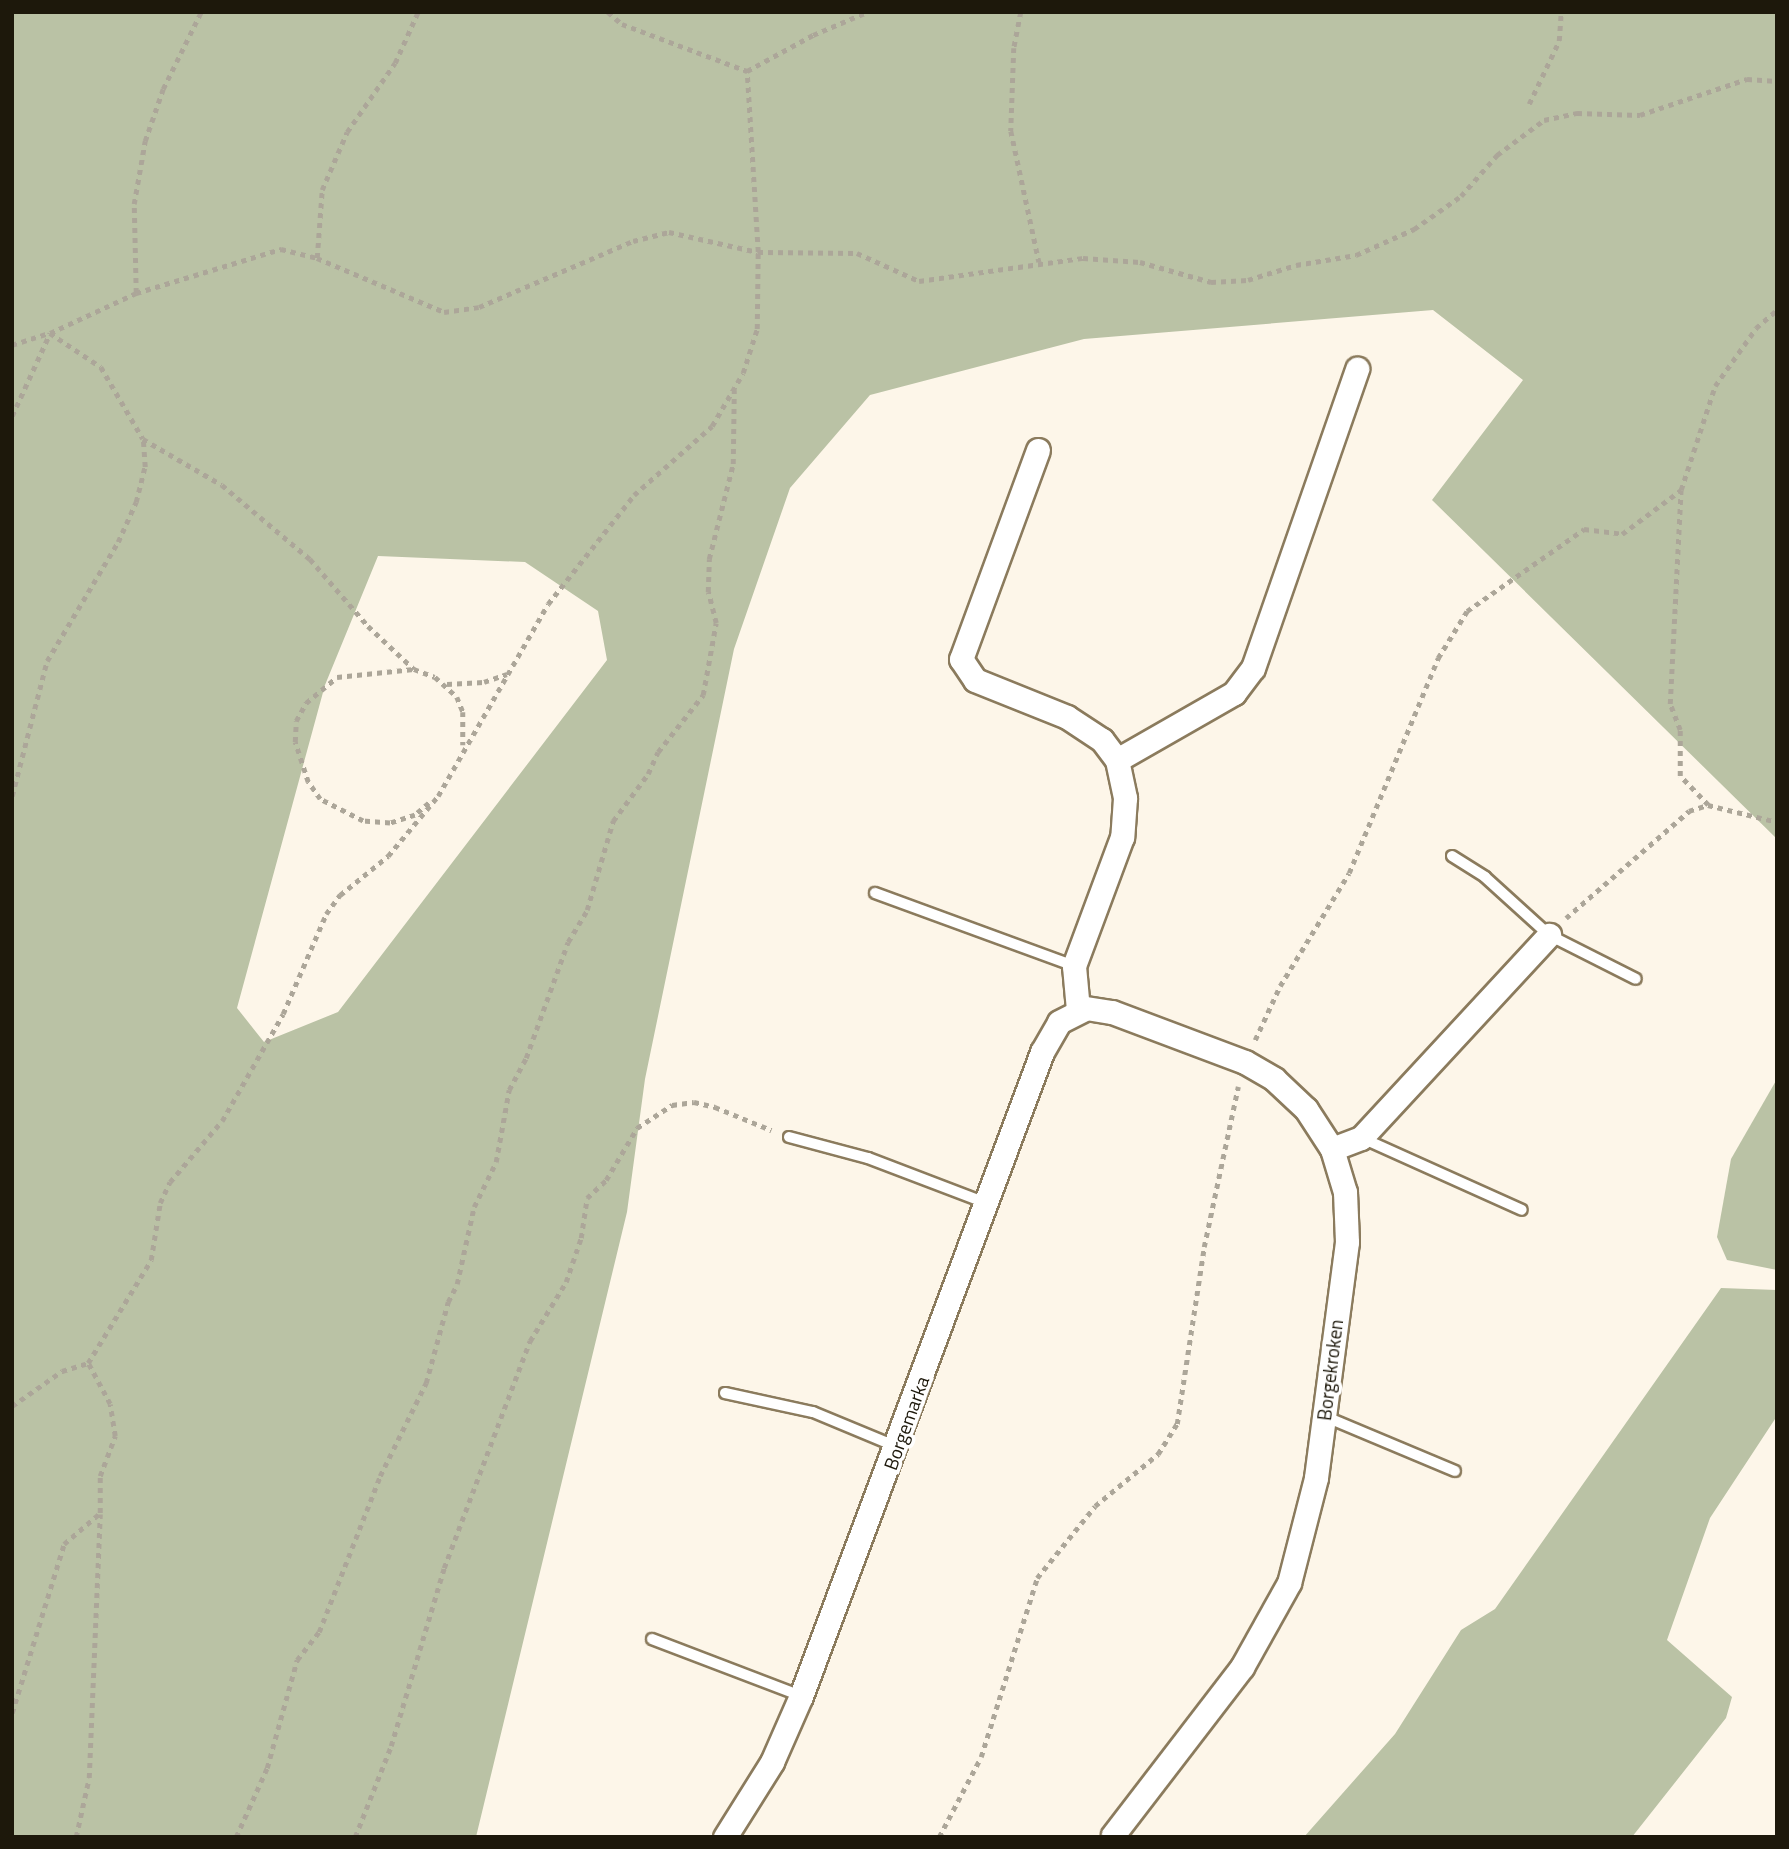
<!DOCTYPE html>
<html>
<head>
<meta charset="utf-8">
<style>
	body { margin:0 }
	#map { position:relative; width:1789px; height:1849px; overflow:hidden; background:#fdf6e9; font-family:"Titillium Web",sans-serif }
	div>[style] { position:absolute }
	.forest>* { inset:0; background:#bac2a5 }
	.path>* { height:4.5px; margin-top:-2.25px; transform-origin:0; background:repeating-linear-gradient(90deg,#aca699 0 5px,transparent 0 10px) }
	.roads { filter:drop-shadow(2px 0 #8b7b5d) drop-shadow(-2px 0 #8b7b5d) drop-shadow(0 2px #8b7b5d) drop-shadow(0 -2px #8b7b5d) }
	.service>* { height:10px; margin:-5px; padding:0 5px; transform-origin:5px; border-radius:5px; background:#fff }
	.minor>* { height:23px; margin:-11.5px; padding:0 11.5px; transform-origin:11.5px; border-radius:11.5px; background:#fff }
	span { translate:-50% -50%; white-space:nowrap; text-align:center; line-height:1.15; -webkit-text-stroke:7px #fff; paint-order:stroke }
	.street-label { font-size:19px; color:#1d180b }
	.frame { position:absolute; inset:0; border:14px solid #1d180b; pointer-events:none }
</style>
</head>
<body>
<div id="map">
	<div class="forest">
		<i style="clip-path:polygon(evenodd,12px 12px,1777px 12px,1777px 839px,1432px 500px,1523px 380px,1433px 310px,1084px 339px,870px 395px,790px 488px,734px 649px,645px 1079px,627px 1212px,476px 1837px,12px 1837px,12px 12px,378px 556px,525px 562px,598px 611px,607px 660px,338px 1012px,264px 1042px,237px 1008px,325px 685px,378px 556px)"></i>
		<i style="clip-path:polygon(1777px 1079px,1777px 1270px,1727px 1260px,1717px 1237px,1731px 1159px)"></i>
		<i style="clip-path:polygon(1721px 1288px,1777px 1290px,1777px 1416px,1710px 1518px,1667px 1640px,1732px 1697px,1726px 1718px,1632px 1837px,1304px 1837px,1395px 1734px,1461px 1630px,1495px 1609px)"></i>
	</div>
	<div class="path">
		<i style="left:608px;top:12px;width:18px;rotate:41deg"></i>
		<i style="left:622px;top:24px;width:134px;rotate:20.6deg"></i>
		<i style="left:747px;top:71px;width:75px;rotate:-28.6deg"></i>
		<i style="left:813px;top:35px;width:59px;rotate:-23.1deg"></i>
		<i style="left:1021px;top:12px;width:37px;rotate:101deg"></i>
		<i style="left:1014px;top:48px;width:83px;rotate:92.1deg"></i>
		<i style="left:1011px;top:131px;width:134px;rotate:77.9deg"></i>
		<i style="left:1183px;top:12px;width:49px"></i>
		<i style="left:1529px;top:104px;width:70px;rotate:-64.5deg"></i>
		<i style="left:1559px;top:41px;width:29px;rotate:-86deg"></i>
		<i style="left:317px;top:258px;width:68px;rotate:-85.8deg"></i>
		<i style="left:322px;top:190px;width:63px;rotate:-66.7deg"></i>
		<i style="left:347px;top:132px;width:84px;rotate:-55.2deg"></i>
		<i style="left:395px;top:63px;width:56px;rotate:-65.7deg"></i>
		<i style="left:136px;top:293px;width:89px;rotate:-91.3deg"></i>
		<i style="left:134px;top:204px;width:64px;rotate:-80.1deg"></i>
		<i style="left:145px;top:141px;width:55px;rotate:-70.9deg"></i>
		<i style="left:163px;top:89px;width:86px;rotate:-63.7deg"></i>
		<i style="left:12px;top:345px;width:40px;rotate:-18deg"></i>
		<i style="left:50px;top:333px;width:95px;rotate:-24.9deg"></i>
		<i style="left:136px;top:293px;width:152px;rotate:-16.9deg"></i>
		<i style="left:281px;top:249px;width:37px;rotate:14deg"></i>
		<i style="left:317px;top:258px;width:138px;rotate:23deg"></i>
		<i style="left:444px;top:312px;width:35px;rotate:-8deg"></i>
		<i style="left:479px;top:307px;width:168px;rotate:-23.2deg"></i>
		<i style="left:633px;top:241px;width:37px;rotate:-14deg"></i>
		<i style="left:669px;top:232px;width:91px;rotate:12.7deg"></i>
		<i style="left:758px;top:252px;width:99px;rotate:0.6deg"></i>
		<i style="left:857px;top:253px;width:68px;rotate:24.3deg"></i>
		<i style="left:919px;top:281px;width:166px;rotate:-8deg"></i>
		<i style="left:1083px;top:258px;width:57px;rotate:4deg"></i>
		<i style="left:1140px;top:262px;width:74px;rotate:15.7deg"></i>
		<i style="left:1211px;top:282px;width:37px;rotate:-3deg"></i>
		<i style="left:1248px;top:280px;width:50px;rotate:-17.4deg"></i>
		<i style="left:1296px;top:265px;width:61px;rotate:-9.5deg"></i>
		<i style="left:1356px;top:255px;width:64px;rotate:-24.1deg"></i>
		<i style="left:1414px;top:229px;width:57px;rotate:-35.1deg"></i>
		<i style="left:1461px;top:196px;width:55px;rotate:-48.7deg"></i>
		<i style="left:1497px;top:155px;width:59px;rotate:-36.7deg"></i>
		<i style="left:1544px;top:120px;width:34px;rotate:-12deg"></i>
		<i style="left:1577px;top:113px;width:63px;rotate:1.8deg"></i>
		<i style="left:1640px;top:115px;width:113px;rotate:-18.6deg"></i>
		<i style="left:1747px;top:79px;width:30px;rotate:4deg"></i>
		<i style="left:12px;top:416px;width:91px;rotate:-65.4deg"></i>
		<i style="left:50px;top:333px;width:61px;rotate:33.7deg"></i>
		<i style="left:101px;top:367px;width:83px;rotate:59.7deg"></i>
		<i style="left:143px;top:439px;width:91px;rotate:30.2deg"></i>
		<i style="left:222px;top:485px;width:115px;rotate:40.1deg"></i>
		<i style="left:310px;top:559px;width:89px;rotate:49.1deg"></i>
		<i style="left:368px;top:626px;width:63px;rotate:43.1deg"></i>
		<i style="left:447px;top:684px;width:37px;rotate:-3deg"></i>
		<i style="left:484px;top:682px;width:24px;rotate:-19deg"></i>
		<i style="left:12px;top:796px;width:139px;rotate:-75.5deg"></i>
		<i style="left:47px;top:661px;width:139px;rotate:-59.2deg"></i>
		<i style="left:118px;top:542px;width:44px;rotate:-65.8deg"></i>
		<i style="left:136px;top:502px;width:36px;rotate:-76deg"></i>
		<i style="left:145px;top:467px;width:28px;rotate:-94deg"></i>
		<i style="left:429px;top:803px;width:18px;rotate:139deg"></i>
		<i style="left:415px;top:815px;width:26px;rotate:162deg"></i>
		<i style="left:390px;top:823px;width:27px;rotate:-176deg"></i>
		<i style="left:363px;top:821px;width:48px;rotate:-152.9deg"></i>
		<i style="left:320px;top:799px;width:21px;rotate:-125deg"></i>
		<i style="left:308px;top:782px;width:42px;rotate:-108deg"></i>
		<i style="left:295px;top:742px;width:21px;rotate:-87deg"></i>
		<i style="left:296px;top:721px;width:21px;rotate:-61deg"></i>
		<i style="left:306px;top:703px;width:40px;rotate:-40deg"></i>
		<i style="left:337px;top:677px;width:77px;rotate:-5.9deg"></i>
		<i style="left:414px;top:669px;width:22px;rotate:21deg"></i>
		<i style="left:435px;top:677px;width:30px;rotate:42deg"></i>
		<i style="left:457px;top:697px;width:16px;rotate:68deg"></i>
		<i style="left:463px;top:712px;width:33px;rotate:90deg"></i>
		<i style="left:1708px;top:805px;width:40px;rotate:-134deg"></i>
		<i style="left:1680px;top:776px;width:46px;rotate:-90deg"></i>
		<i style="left:1680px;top:730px;width:28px;rotate:-111deg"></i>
		<i style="left:1670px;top:704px;width:214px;rotate:-87.1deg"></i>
		<i style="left:1681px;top:490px;width:109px;rotate:-71.9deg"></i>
		<i style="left:1715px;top:386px;width:71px;rotate:-54.7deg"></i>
		<i style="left:1756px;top:328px;width:28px;rotate:-41deg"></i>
		<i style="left:1566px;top:918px;width:163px;rotate:-41deg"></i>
		<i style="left:1689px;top:811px;width:20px;rotate:-18deg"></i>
		<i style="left:1708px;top:805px;width:71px;rotate:13.8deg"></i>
		<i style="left:1255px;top:1040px;width:60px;rotate:-65.2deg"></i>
		<i style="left:1280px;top:986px;width:132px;rotate:-58.6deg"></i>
		<i style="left:1349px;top:873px;width:233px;rotate:-67.5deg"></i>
		<i style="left:1438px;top:658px;width:55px;rotate:-58.3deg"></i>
		<i style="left:1467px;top:611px;width:143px;rotate:-35deg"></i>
		<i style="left:1584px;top:529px;width:38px;rotate:7deg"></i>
		<i style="left:1622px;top:534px;width:74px;rotate:-36.7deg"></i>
		<i style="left:12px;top:1406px;width:61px;rotate:-35deg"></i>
		<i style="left:62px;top:1371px;width:27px;rotate:-17deg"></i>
		<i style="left:12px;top:1713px;width:177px;rotate:-72.9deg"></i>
		<i style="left:64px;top:1544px;width:48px;rotate:-40.7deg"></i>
		<i style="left:100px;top:1513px;width:37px;rotate:-90deg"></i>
		<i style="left:100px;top:1476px;width:43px;rotate:-69.4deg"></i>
		<i style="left:115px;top:1436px;width:32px;rotate:-99deg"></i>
		<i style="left:110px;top:1404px;width:47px;rotate:-118.2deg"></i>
		<i style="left:88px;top:1363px;width:121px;rotate:-58.5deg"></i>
		<i style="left:151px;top:1260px;width:58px;rotate:-81deg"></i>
		<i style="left:160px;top:1203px;width:23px;rotate:-65deg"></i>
		<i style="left:170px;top:1182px;width:80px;rotate:-49.6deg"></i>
		<i style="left:222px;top:1121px;width:123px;rotate:-60.3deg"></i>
		<i style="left:283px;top:1014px;width:109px;rotate:-66.7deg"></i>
		<i style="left:326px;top:914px;width:24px;rotate:-54deg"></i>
		<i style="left:340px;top:895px;width:62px;rotate:-39.1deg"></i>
		<i style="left:388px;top:856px;width:78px;rotate:-50.2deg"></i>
		<i style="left:438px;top:796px;width:221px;rotate:-60.2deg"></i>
		<i style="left:548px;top:604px;width:139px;rotate:-51.7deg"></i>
		<i style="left:634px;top:495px;width:104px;rotate:-41.5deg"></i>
		<i style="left:712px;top:426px;width:61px;rotate:-59.7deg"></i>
		<i style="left:743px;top:373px;width:46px;rotate:-72.3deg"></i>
		<i style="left:757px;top:329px;width:77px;rotate:-89.3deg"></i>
		<i style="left:758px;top:252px;width:181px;rotate:-93.5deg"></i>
		<i style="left:76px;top:1837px;width:60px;rotate:-77.6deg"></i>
		<i style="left:89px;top:1778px;width:264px;rotate:-87.6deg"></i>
		<i style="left:236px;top:1837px;width:76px;rotate:-65.8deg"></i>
		<i style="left:267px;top:1768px;width:112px;rotate:-74.5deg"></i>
		<i style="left:297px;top:1660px;width:36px;rotate:-52deg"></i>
		<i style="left:319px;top:1632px;width:168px;rotate:-68.6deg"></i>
		<i style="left:380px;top:1476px;width:104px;rotate:-63.7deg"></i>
		<i style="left:426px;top:1383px;width:84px;rotate:-74.8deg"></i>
		<i style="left:448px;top:1302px;width:20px;rotate:-63deg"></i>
		<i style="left:457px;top:1284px;width:79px;rotate:-77.6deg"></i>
		<i style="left:474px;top:1207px;width:50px;rotate:-63.9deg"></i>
		<i style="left:496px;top:1162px;width:73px;rotate:-79.8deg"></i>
		<i style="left:509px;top:1090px;width:36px;rotate:-62deg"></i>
		<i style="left:526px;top:1058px;width:123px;rotate:-70.1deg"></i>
		<i style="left:568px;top:942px;width:37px;rotate:-59deg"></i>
		<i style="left:587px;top:910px;width:93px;rotate:-73.7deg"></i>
		<i style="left:613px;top:821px;width:59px;rotate:-53.3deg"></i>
		<i style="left:648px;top:774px;width:24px;rotate:-66deg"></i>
		<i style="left:658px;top:752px;width:73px;rotate:-51.7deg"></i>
		<i style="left:703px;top:695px;width:73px;rotate:-79.8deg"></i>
		<i style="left:716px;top:623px;width:32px;rotate:-104deg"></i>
		<i style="left:708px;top:592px;width:33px;rotate:-88deg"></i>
		<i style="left:709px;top:559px;width:98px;rotate:-75.8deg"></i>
		<i style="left:733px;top:464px;width:74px;rotate:-89.2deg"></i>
		<i style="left:355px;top:1837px;width:98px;rotate:-68.4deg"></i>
		<i style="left:391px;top:1746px;width:186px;rotate:-73.4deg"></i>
		<i style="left:444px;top:1568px;width:243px;rotate:-69.3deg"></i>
		<i style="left:530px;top:1341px;width:69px;rotate:-58.6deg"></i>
		<i style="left:566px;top:1282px;width:46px;rotate:-71.2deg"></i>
		<i style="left:581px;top:1238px;width:40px;rotate:-81.5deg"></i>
		<i style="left:587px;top:1198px;width:26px;rotate:-43deg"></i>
		<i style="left:606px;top:1180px;width:61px;rotate:-59.2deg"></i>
		<i style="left:637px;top:1128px;width:42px;rotate:-33.3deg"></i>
		<i style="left:672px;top:1105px;width:22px;rotate:-8deg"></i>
		<i style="left:694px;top:1102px;width:22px;rotate:13deg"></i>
		<i style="left:715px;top:1107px;width:61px;rotate:22.3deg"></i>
		<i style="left:939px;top:1837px;width:90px;rotate:-62.3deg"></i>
		<i style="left:981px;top:1757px;width:188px;rotate:-72.6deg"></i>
		<i style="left:1037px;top:1578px;width:92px;rotate:-51.1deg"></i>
		<i style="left:1095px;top:1506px;width:82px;rotate:-39.5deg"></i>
		<i style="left:1158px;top:1454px;width:36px;rotate:-58deg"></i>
		<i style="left:1177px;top:1424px;width:179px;rotate:-81.3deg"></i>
		<i style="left:1204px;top:1247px;width:164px;rotate:-78deg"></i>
	</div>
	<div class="roads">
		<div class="service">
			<i style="left:1452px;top:856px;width:39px;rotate:32deg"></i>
			<i style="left:1485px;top:877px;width:86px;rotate:42.2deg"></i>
			<i style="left:1549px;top:935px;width:97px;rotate:26.8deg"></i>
			<i style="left:875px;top:893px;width:212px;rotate:20.1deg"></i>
			<i style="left:789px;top:1137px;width:82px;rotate:14.9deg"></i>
			<i style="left:868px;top:1158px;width:126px;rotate:20.9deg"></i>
			<i style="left:1362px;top:1138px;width:175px;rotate:24.2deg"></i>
			<i style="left:725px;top:1393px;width:90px;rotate:12.2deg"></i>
			<i style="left:813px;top:1412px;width:89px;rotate:22.5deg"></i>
			<i style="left:1324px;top:1416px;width:142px;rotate:22.8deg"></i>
			<i style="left:652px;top:1639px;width:160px;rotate:20.9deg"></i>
		</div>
		<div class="minor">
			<i style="left:1038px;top:450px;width:223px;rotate:110.2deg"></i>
			<i style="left:961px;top:659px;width:25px;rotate:56deg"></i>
			<i style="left:975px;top:680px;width:99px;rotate:21.9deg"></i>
			<i style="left:1067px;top:717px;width:42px;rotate:33.3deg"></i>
			<i style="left:1102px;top:740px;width:25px;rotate:53deg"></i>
			<i style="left:1117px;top:760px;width:39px;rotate:78deg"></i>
			<i style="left:1125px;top:798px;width:39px;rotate:94deg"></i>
			<i style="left:1122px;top:837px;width:138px;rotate:110.4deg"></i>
			<i style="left:1074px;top:966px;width:44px;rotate:84.8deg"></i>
			<i style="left:1117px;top:760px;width:135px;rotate:-29.8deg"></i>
			<i style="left:1234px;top:693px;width:31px;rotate:-53deg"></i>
			<i style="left:1253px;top:668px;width:317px;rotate:-70.8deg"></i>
			<i style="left:1332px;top:1149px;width:31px;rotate:-21deg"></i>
			<i style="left:1361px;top:1138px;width:277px;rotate:-47.2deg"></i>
			<i style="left:725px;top:1837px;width:89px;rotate:-57.9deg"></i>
			<i style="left:772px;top:1762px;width:72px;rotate:-66.3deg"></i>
			<i style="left:801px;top:1696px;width:688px;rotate:-69.48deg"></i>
			<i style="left:1042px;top:1052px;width:34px;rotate:-60deg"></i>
			<i style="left:1059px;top:1022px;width:30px;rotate:-27deg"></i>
			<i style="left:1086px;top:1008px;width:26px;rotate:9deg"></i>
			<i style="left:1112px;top:1012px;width:142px;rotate:20.6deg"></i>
			<i style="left:1245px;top:1062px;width:34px;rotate:30deg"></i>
			<i style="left:1274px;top:1079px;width:44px;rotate:43.2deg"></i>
			<i style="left:1306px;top:1109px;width:48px;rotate:57deg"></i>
			<i style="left:1332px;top:1149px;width:45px;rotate:73.2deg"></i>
			<i style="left:1345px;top:1192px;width:50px;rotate:87.7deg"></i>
			<i style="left:1347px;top:1242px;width:238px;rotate:97.5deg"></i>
			<i style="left:1316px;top:1478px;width:108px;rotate:104.4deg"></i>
			<i style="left:1289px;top:1583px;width:96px;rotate:119.2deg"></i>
			<i style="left:1242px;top:1667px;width:212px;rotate:127.5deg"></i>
		</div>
	</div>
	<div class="street-label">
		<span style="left:1330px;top:1370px;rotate:-83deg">Borgekroken</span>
		<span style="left:906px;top:1423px;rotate:-70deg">Borgemarka</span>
	</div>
	<div class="frame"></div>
</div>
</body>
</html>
